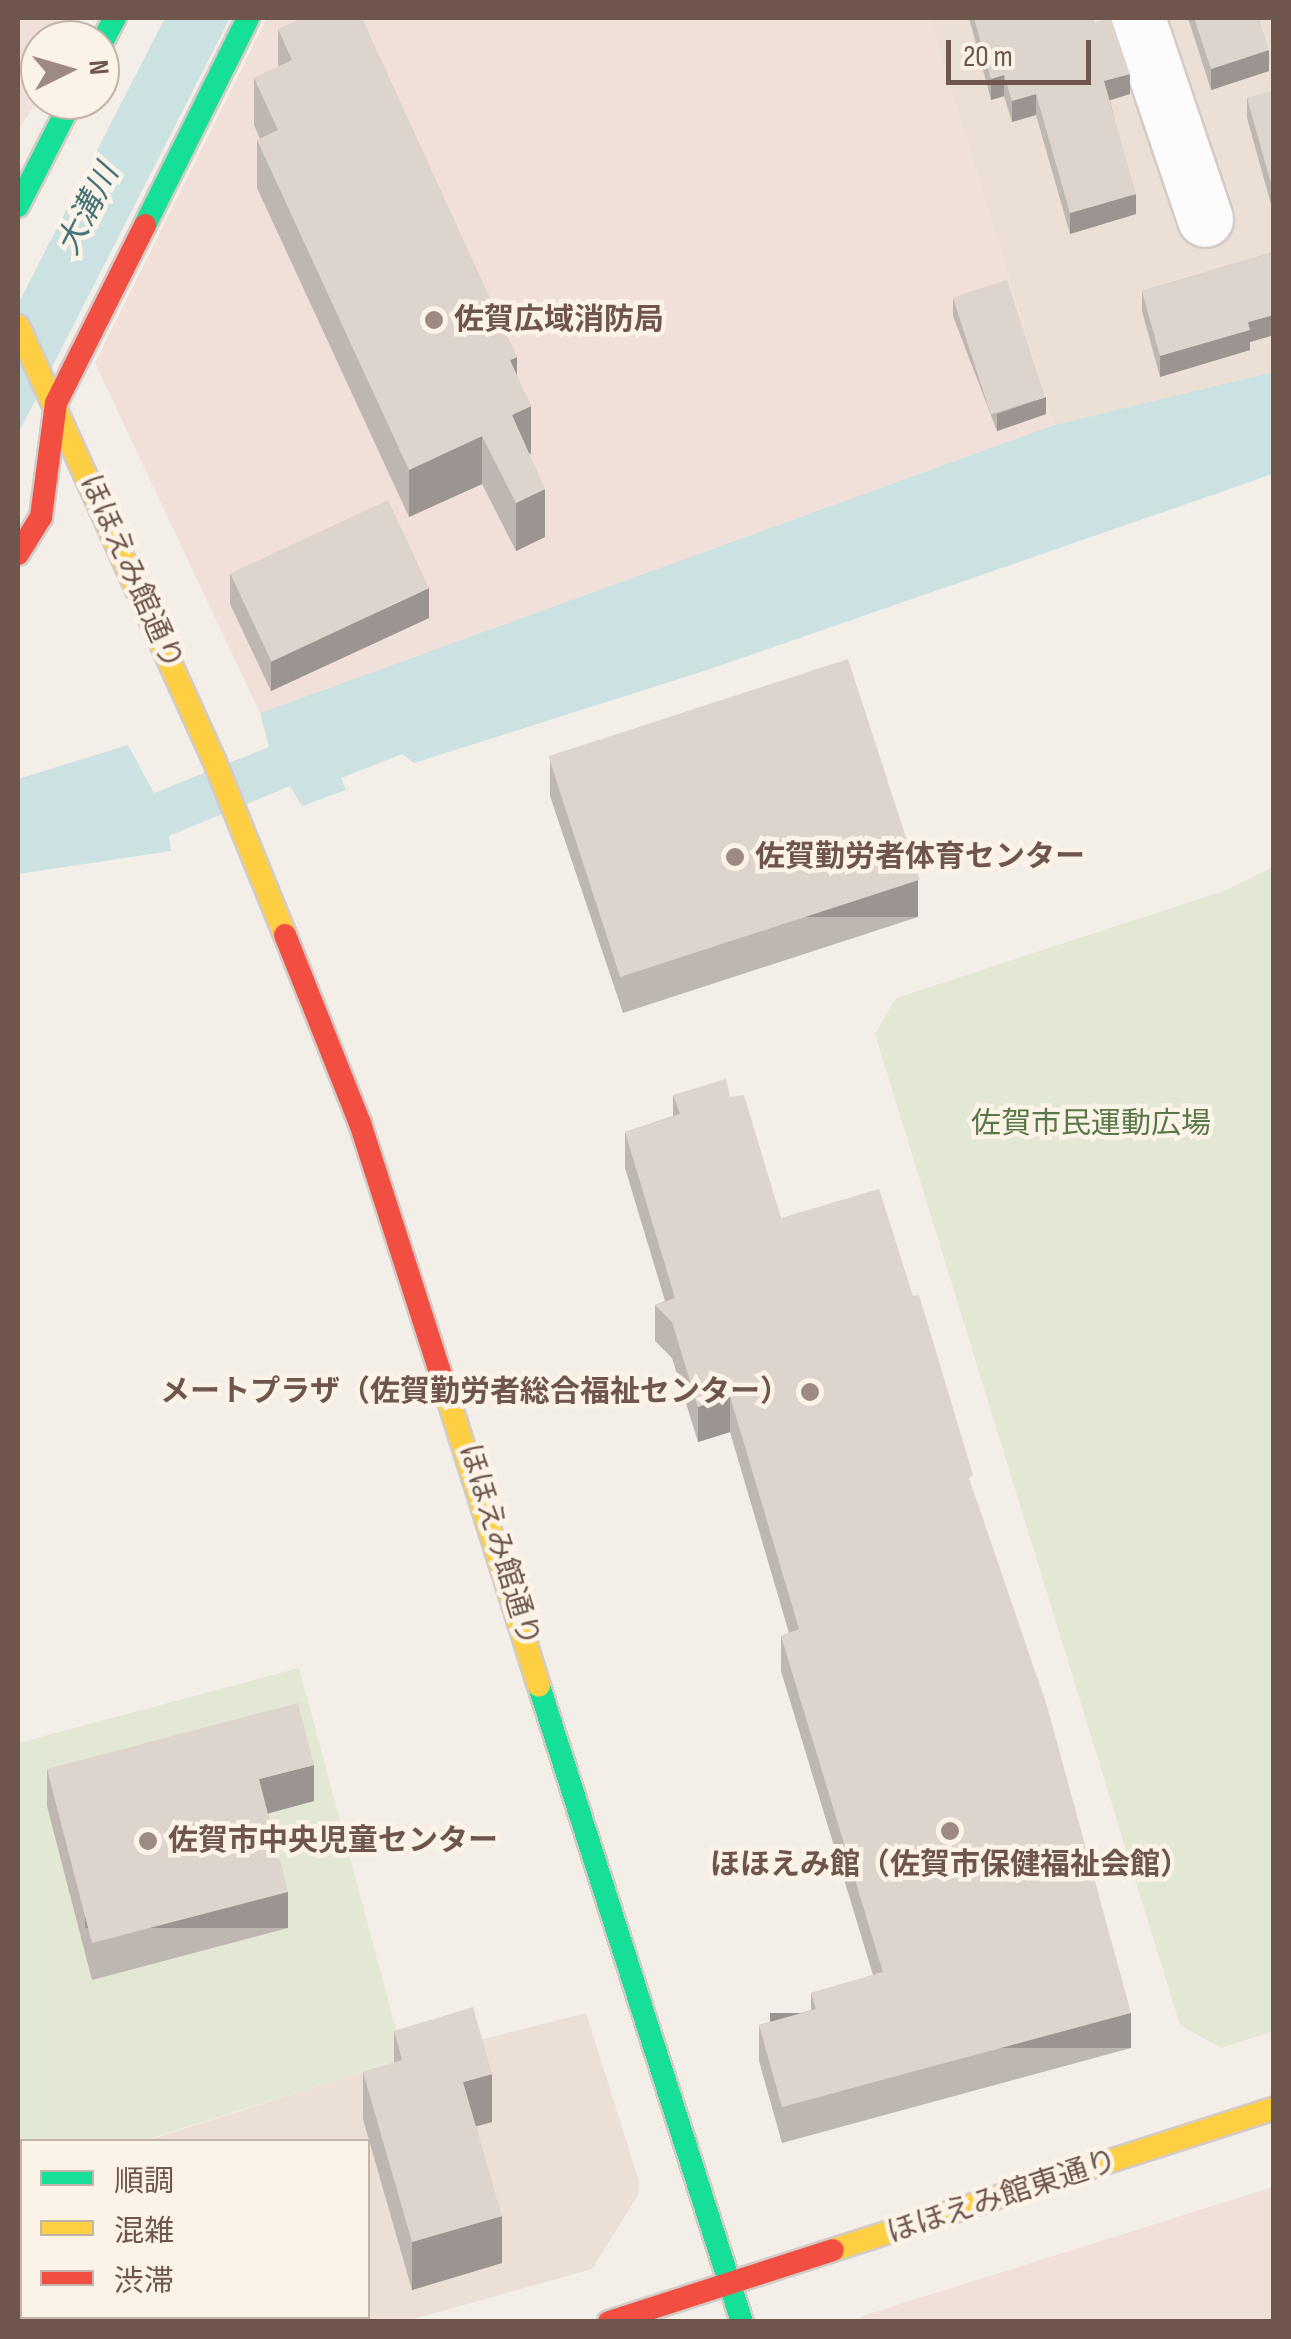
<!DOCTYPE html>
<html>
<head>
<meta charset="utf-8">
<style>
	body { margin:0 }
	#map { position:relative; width:1291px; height:2339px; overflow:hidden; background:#f4eee8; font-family:"Sofia Sans Condensed","Noto Sans JP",sans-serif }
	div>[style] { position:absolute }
	.residential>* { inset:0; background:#ece0d6 }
	.commercial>* { inset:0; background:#f1e0d9 }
	.green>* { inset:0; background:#e2e8d4 }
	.water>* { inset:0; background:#cbe1e2 }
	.roads { filter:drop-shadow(2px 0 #d3cbc6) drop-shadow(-2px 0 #d3cbc6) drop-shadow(0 2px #d3cbc6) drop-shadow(0 -2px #d3cbc6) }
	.street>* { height:55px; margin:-27.5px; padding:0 27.5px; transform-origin:27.5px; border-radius:27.5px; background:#fdfcfc }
	.fast>* { height:22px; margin:-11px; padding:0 11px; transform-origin:11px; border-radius:11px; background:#16e098 }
	.slow>* { height:22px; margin:-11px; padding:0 11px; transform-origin:11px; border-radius:11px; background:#ffcf43 }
	.jam>* { height:22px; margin:-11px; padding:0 11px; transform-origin:11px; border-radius:11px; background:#f24e42 }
	.wall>* { inset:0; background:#beb6b1 }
	.shaded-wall>* { inset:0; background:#9b9490; transform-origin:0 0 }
	.building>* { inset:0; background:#ddd4ce; transform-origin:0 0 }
	.dots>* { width:28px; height:28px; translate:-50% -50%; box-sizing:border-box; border:5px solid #fcf3e8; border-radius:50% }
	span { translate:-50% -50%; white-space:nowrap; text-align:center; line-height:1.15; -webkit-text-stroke:9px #fcf3e8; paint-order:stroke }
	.poi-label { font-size:30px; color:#6e564c; font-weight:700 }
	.left { translate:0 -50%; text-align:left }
	.right { translate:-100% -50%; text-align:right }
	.street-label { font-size:30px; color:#6e564c }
	.park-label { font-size:30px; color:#597849 }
	.water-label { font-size:32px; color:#467378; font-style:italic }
	.frame { position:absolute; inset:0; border:20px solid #6e564c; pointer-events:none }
	.legend { position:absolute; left:20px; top:2139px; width:350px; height:180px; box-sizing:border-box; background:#fcf3e8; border:2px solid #c3b4aa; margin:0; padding:12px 18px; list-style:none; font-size:30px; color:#6e564c }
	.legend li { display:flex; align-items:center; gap:20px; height:50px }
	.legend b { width:50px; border:2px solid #c3b4aa }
	.north { position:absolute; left:20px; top:20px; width:100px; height:100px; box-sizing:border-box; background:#fcf3e8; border:2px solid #c3b4aa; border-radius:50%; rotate:85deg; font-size:28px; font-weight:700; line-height:40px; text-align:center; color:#6e564c }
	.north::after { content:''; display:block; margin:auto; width:35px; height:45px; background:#9d8b83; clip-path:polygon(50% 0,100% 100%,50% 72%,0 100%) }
	.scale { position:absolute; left:946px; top:40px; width:145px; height:45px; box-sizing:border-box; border:5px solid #6e564c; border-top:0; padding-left:12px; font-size:30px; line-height:35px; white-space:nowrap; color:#6e564c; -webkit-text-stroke:8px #fcf3e8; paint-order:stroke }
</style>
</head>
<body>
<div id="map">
	<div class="residential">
		<i style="clip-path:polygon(929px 18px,1273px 18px,1273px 372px,1054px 425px)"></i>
		<i style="clip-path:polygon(586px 2013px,639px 2181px,638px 2195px,592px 2269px,407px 2321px,184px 2321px,183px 2317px,368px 2316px,368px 2142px,142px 2142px,404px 2059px)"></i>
	</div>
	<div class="commercial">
		<i style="clip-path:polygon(18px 18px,81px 18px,70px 40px,40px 40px,40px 96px,18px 131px)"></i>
		<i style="clip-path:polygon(267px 18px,929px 18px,1054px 425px,260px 713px,95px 363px)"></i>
		<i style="clip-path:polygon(22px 2179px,22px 2316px,184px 2321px,18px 2321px)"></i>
		<i style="clip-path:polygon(1273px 2187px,1273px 2321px,858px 2321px,862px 2316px)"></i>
	</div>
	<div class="green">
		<i style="clip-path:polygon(1273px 867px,1274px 2031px,1221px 2048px,1180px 2025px,875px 1034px,896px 998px,1224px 891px)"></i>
		<i style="clip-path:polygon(299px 1668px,404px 2059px,142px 2141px,22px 2142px,18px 2181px,18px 1743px)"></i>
	</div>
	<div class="water">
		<i style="clip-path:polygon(165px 18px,230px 18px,18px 434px,18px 304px)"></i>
		<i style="clip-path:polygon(1273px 372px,1273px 474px,710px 669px,414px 763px,402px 754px,341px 778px,346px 790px,302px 806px,290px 786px,169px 836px,171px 851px,18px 874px,18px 779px,128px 745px,154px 793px,269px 747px,260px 713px,1054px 425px)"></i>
	</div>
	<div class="roads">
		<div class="street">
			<i style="left:1137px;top:18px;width:212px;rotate:71.3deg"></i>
		</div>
		<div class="fast">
			<i style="left:100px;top:46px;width:32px;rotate:-62deg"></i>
			<i style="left:18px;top:206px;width:119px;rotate:-63deg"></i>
			<i style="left:145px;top:225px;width:231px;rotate:-63.5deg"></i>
			<i style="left:539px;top:1686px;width:668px;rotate:72.3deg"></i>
		</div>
		<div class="slow">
			<i style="left:18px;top:326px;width:476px;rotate:65.7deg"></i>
			<i style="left:214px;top:760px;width:189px;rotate:67.9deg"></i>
			<i style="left:445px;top:1388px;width:312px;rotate:72.5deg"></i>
			<i style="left:833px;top:2250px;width:463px;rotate:-17.8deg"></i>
		</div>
		<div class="jam">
			<i style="left:18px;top:554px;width:44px;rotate:-58.1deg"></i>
			<i style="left:41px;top:517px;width:115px;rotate:-82.5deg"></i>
			<i style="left:56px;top:403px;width:199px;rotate:-63.4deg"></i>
			<i style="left:285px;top:935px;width:202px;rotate:68.3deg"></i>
			<i style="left:360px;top:1123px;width:278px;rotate:72.2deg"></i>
			<i style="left:609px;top:2322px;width:235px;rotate:-17.8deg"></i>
		</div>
	</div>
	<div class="wall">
		<i style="clip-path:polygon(969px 18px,1092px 18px,1130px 94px,1110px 100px,1136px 214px,1070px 234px,1036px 115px,1012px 122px,1004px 96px,991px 100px)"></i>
		<i style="clip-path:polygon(1188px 18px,1259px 18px,1269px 71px,1211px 90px)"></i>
		<i style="clip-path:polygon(278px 29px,517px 375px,531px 453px,529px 454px,545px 537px,516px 551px,482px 484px,409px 517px,257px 188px,257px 140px,260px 139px,254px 125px,254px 78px,278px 67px)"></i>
		<i style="clip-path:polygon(1274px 91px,1274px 215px,1247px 118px,1247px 98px)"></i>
		<i style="clip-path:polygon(1274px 252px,1274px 335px,1250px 342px,1250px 350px,1160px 377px,1142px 311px,1142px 291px)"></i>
		<i style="clip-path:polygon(953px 299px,1046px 414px,997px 431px,953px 316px)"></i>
		<i style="clip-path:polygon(230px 574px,429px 618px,271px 691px,230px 604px)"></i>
		<i style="clip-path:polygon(550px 760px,918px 917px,623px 1013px,550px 796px)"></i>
		<i style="clip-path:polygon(673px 1095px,730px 1097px,781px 1218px,973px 1491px,1131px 2048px,782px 2143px,759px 2061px,759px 2025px,811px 2010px,811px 1993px,873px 1975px,781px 1671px,781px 1636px,789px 1633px,730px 1432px,698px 1442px,672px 1358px,655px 1341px,655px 1305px,665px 1301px,625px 1168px,625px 1132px,673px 1116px)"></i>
		<i style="clip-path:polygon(47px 1769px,314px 1801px,268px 1813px,288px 1928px,92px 1980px,47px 1806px)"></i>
		<i style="clip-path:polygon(394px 2031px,492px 2122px,476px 2126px,502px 2263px,412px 2290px,363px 2119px,363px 2072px,394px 2063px)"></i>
	</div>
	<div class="shaded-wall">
		<i style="clip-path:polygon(1269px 50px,1269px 71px,1211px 90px,1211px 69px)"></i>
		<i style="clip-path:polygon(1130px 74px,1130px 94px,1104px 102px,1104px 81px)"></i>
		<i style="clip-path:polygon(1004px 75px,1004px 96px,991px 100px,991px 79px)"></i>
		<i style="clip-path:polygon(1036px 94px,1036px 115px,1012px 122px,1012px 101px)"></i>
		<i style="clip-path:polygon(1136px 194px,1136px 214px,1070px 234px,1070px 213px)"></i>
		<i style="clip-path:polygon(1274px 315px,1274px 335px,1250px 342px,1250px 350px,1160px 377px,1160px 356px,1248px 322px)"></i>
		<i style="clip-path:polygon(517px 357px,517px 404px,510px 360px)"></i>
		<i style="clip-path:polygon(1046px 397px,1046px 414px,997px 431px,997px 414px)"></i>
		<i style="clip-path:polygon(531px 406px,531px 453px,512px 463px,512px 415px)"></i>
		<i style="clip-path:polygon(482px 436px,482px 484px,409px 517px,409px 470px)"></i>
		<i style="clip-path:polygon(545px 489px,545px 537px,516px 551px,516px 503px)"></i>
		<i style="clip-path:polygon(429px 588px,429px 618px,271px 691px,271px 662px)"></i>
		<i style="left:918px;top:880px;width:37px;height:311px;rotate:90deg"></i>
		<i style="clip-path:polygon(730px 1396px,730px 1432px,698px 1442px,698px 1407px)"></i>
		<i style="clip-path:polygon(314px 1765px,314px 1801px,259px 1816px,259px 1779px)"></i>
		<i style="left:288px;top:1892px;width:36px;height:203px;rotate:90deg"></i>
		<i style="left:1131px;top:2013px;width:35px;height:361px;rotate:90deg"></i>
		<i style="clip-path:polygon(492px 2074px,492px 2122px,463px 2130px,463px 2082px)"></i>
		<i style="clip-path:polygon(502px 2216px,502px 2263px,412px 2290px,412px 2242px)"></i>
	</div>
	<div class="building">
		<i style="clip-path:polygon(302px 18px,362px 18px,517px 357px,510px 360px,531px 406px,512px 415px,545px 489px,516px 503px,482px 436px,409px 470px,257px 140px,278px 130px,254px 78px,292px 60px,278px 29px)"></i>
		<i style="clip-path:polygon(974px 18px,1092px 18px,1094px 23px,1111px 18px,1130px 74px,1104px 81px,1136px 194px,1070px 213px,1036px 94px,1012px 101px,1004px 75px,991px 79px)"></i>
		<i style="clip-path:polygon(1194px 18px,1259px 18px,1269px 50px,1211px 69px)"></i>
		<i style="clip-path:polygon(1274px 91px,1274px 194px,1247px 98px)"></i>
		<i style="clip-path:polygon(1274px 252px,1274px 315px,1248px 322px,1250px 330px,1160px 356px,1142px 291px)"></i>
		<i style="left:1007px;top:280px;width:123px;height:57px;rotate:72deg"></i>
		<i style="left:388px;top:500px;width:97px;height:174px;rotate:65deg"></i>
		<i style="left:848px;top:659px;width:232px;height:315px;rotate:72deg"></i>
		<i style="clip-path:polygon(726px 1079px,730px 1097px,744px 1095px,781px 1218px,879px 1189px,913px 1296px,919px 1295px,973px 1475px,969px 1478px,1047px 1706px,1131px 2013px,782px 2107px,759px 2025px,816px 2009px,811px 1993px,883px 1972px,781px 1636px,799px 1629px,730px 1396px,698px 1407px,672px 1322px,655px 1305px,675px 1298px,625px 1132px,680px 1114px,673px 1095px)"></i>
		<i style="clip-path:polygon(298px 1703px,314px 1765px,259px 1779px,288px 1892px,92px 1943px,47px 1769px)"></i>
		<i style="clip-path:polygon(473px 2007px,492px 2074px,463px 2082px,502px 2216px,412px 2242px,363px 2072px,402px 2060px,394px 2031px)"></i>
		<i style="clip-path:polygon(22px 2275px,22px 2316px,78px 2316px,79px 2322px,18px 2322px,18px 2276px)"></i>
	</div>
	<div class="dots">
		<i style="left:434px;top:320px;background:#9d8b83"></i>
		<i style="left:735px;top:857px;background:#9d8b83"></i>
		<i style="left:810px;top:1392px;background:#9d8b83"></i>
		<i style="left:950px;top:1831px;background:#9d8b83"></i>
		<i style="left:148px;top:1841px;background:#9d8b83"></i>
	</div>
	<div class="poi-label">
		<span class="left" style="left:454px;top:320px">佐賀広域消防局</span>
		<span class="left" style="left:755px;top:857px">佐賀勤労者体育センター</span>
		<span class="right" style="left:790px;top:1392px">メートプラザ（佐賀勤労者総合福祉センター）</span>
		<span class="left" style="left:168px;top:1841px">佐賀市中央児童センター</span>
		<span style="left:950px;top:1865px">ほほえみ館（佐賀市保健福祉会館）</span>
	</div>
	<div class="street-label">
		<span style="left:131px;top:572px;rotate:66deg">ほほえみ館通り</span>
		<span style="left:499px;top:1545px;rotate:73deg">ほほえみ館通り</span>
		<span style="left:1002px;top:2197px;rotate:-18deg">ほほえみ館東通り</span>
	</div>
	<div class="park-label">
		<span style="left:1091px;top:1124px">佐賀市民運動広場</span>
	</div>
	<div class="water-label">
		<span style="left:89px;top:210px;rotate:-63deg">大溝川</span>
	</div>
	<div class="frame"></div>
	<ul class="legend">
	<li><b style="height:12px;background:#16e098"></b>順調</li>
	<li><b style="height:12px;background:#ffcf43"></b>混雑</li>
	<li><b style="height:12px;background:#f24e42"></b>渋滞</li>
	</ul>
	<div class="north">N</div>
	<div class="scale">20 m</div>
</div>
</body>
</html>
